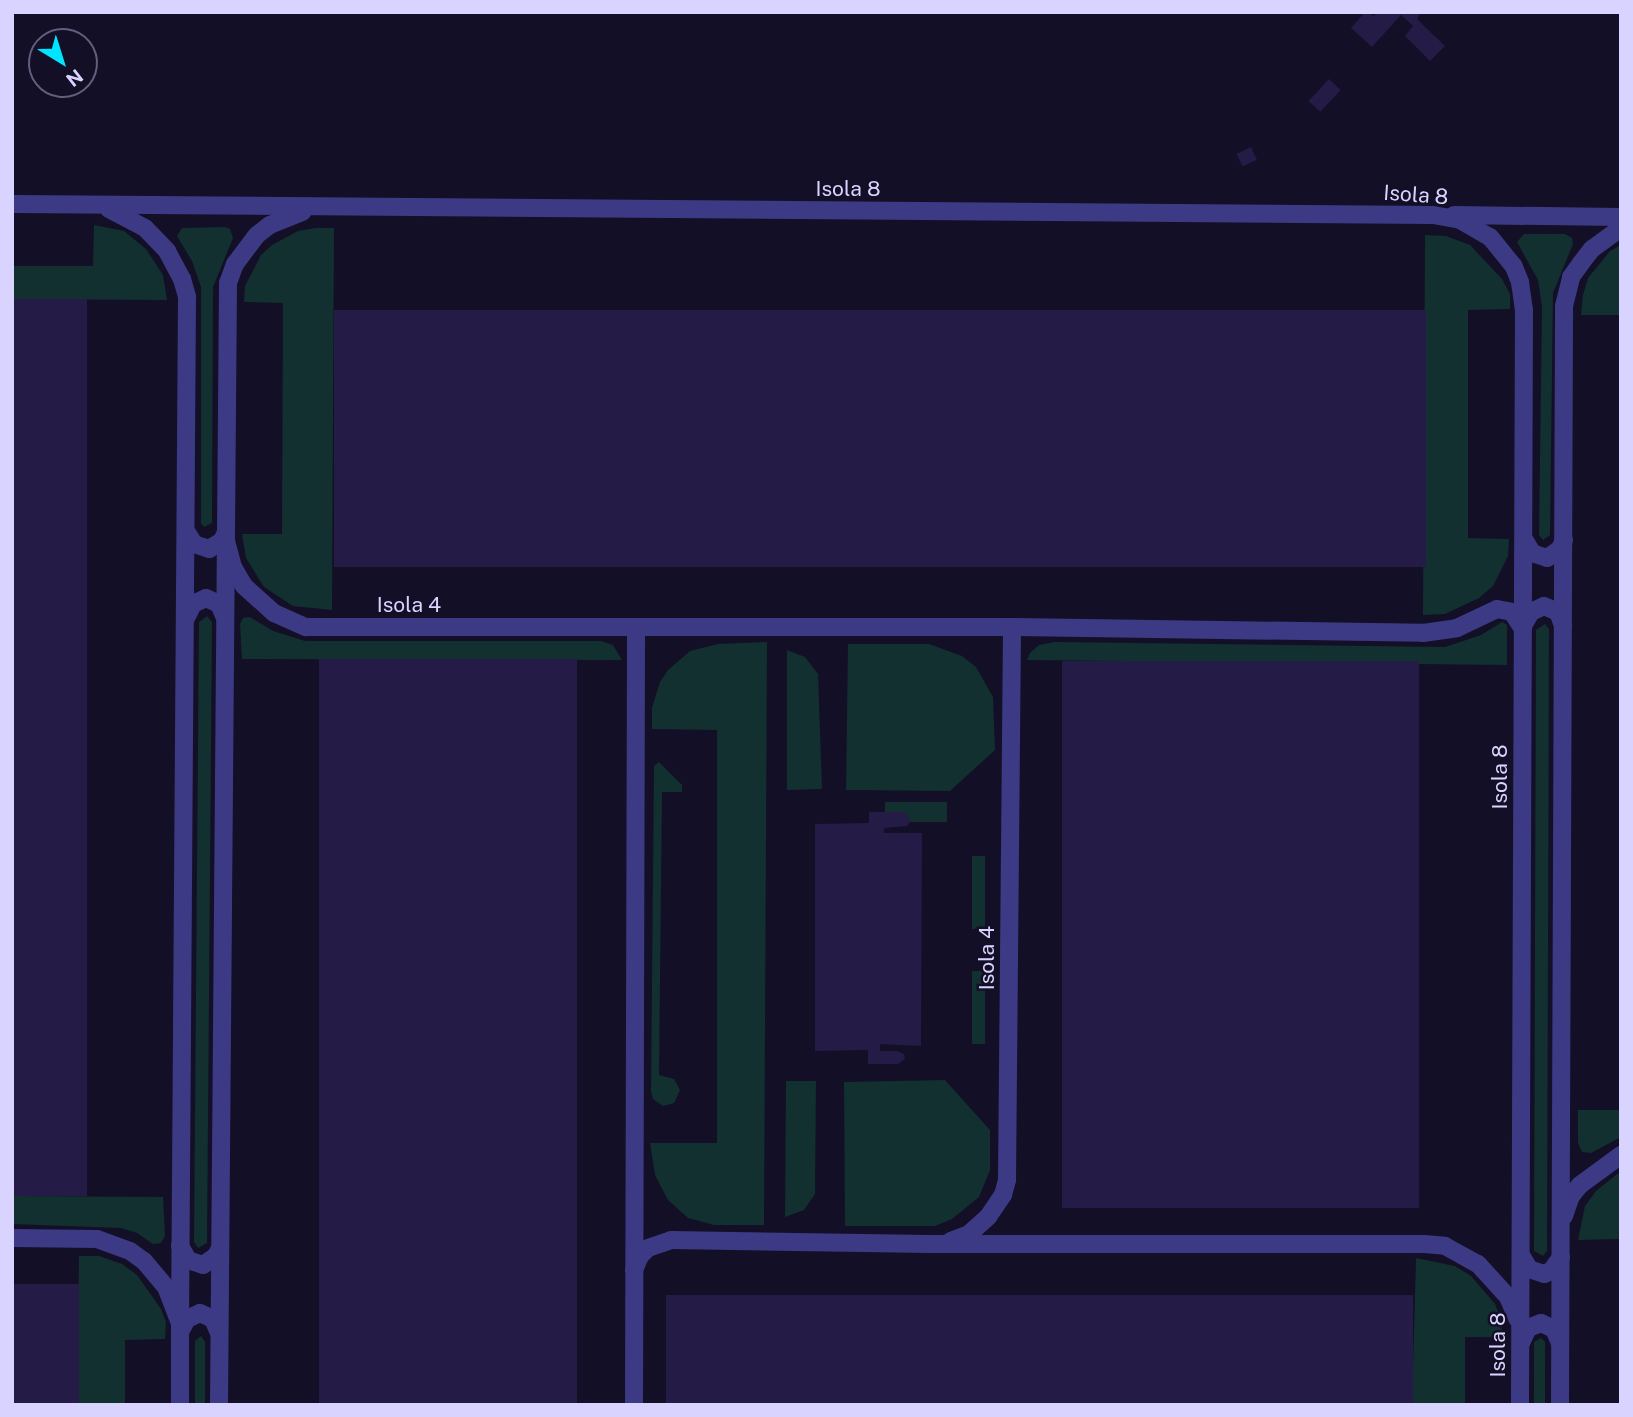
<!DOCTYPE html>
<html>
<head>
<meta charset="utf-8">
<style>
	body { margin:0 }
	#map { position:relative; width:1633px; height:1417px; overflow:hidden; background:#130f26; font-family:"Public Sans",sans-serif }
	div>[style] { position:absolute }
	.green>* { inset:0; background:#12302f; transform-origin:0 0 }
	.building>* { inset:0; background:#241b47; transform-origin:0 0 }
	.minor>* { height:18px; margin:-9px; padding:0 9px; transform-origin:9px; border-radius:9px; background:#3d3a85 }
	span { translate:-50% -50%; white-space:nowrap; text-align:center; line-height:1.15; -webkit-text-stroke:5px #130f26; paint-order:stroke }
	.street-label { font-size:21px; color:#d9d4ff }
	.frame { position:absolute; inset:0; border:14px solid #d9d4ff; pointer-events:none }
	.north { position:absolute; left:28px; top:28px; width:70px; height:70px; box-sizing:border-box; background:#130f26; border:2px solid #625e7d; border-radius:50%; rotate:142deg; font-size:19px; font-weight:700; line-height:28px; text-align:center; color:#d9d4ff }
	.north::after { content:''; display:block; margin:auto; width:24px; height:32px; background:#00e5ff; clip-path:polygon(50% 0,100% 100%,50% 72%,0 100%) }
</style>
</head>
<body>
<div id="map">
	<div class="green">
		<i style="clip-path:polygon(94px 225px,124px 231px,146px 249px,163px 275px,167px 300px,12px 299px,12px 266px,93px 266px)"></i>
		<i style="clip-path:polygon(225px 227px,230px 229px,233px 238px,213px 287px,212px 523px,204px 527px,201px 523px,201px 287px,192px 261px,177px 236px,182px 228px)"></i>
		<i style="clip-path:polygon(315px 228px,334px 228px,332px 610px,293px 606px,264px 587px,246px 558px,242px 534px,282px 534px,283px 303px,244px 302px,245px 286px,261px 255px,272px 245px,298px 231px)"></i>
		<i style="clip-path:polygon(1524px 234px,1565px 234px,1572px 238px,1573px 244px,1553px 293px,1550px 535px,1543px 540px,1539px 535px,1542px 307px,1538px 280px,1517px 242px)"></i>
		<i style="clip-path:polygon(1425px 235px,1446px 236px,1470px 245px,1502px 279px,1510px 294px,1510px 309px,1468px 310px,1468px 538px,1509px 539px,1508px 556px,1493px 586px,1479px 598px,1445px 614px,1423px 615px)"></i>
		<i style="clip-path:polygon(1621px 245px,1621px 315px,1581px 315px,1583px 295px,1588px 278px,1610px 251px)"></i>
		<i style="clip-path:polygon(207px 616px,212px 622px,207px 1243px,198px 1248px,194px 1242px,199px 622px)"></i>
		<i style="clip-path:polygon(250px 617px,273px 631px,305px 641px,601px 641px,613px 645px,622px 660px,242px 659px,240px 624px,243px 618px)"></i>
		<i style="clip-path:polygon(1502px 622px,1507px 625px,1507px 665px,1027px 660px,1030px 653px,1039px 645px,1055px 642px,1445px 647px,1481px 635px)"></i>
		<i style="clip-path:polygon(1545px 624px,1549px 629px,1547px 1251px,1543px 1256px,1534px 1251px,1536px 630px)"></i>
		<i style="clip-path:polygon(767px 642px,764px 1225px,714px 1225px,688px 1218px,668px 1200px,655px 1175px,650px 1143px,717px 1143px,717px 730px,652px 729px,652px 708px,660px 682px,668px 670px,690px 651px,718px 644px)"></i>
		<i style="clip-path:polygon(848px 644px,929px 644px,962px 656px,976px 667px,993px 697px,995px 750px,950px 791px,846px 790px)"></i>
		<i style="clip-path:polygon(787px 650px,805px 657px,818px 674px,822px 789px,787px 790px)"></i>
		<i style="clip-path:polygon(659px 762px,682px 785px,682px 792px,662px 792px,659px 1075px,674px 1079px,680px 1090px,674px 1103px,663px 1106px,653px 1099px,651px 1091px,654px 766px)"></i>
		<i style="clip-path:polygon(885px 802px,947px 802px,947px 822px,910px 822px,904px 812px,885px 812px)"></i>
		<i style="left:972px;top:856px;width:13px;height:73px"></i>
		<i style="left:972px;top:971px;width:13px;height:73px"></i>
		<i style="clip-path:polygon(945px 1080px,990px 1130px,990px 1170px,979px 1197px,952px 1219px,935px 1226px,845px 1226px,844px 1082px)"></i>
		<i style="clip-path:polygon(786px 1081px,816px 1081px,815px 1194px,804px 1210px,785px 1217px)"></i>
		<i style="clip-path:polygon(1578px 1110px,1621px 1110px,1621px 1137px,1591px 1153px,1582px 1152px,1578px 1143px)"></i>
		<i style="clip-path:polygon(1621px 1171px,1621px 1239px,1578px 1240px,1585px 1206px,1596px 1191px)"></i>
		<i style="clip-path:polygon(12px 1196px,163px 1197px,165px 1236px,161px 1243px,153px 1244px,137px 1233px,121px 1228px,12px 1224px)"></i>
		<i style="clip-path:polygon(79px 1256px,99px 1256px,122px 1264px,137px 1275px,161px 1309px,166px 1322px,165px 1339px,125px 1340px,125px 1405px,77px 1405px)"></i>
		<i style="clip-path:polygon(1416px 1258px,1455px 1266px,1471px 1276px,1495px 1304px,1501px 1319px,1502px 1337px,1465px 1337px,1465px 1405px,1412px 1405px)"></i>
		<i style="clip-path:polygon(201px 1336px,205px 1342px,205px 1405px,195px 1405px,195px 1341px)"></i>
		<i style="clip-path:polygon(1541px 1338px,1545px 1342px,1545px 1405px,1534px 1405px,1534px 1342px)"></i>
	</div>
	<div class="building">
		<i style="clip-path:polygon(1365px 12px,1374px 16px,1378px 12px,1421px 12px,1417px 19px,1445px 46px,1430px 61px,1405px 36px,1413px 26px,1401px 15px,1372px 47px,1351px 28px)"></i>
		<i style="left:1329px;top:79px;width:16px;height:30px;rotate:43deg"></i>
		<i style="left:1251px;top:147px;width:14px;height:16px;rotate:65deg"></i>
		<i style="left:12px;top:299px;width:75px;height:897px"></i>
		<i style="left:334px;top:310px;width:1092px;height:257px"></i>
		<i style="left:319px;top:659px;width:258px;height:746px"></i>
		<i style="left:1062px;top:661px;width:357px;height:547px"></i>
		<i style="clip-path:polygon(869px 812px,904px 812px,908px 815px,910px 822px,907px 826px,884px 828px,884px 833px,922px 833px,921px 1046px,880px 1044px,880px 1051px,897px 1051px,904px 1054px,905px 1059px,898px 1064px,868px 1064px,868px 1050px,815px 1051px,815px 824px,869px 823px)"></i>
		<i style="left:12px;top:1284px;width:67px;height:121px"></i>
		<i style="left:666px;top:1295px;width:747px;height:110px"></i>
	</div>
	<div class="minor">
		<i style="left:12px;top:204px;width:1421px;rotate:0.44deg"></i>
		<i style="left:1433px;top:215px;width:27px;rotate:10deg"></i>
		<i style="left:1460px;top:220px;width:34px;rotate:30deg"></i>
		<i style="left:1490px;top:237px;width:38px;rotate:51deg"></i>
		<i style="left:1514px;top:267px;width:16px;rotate:68deg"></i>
		<i style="left:1520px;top:282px;width:28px;rotate:82deg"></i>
		<i style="left:1524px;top:310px;width:1095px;rotate:90.21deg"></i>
		<i style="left:109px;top:209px;width:41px;rotate:27.8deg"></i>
		<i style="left:145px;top:228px;width:32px;rotate:46deg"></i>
		<i style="left:167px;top:251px;width:32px;rotate:62deg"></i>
		<i style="left:182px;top:279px;width:19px;rotate:74deg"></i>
		<i style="left:187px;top:297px;width:1027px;rotate:90.39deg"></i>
		<i style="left:1454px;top:215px;width:167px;rotate:0.7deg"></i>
		<i style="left:186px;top:531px;width:15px;rotate:58deg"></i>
		<i style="left:194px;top:544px;width:16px;rotate:18deg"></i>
		<i style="left:209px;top:549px;width:15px;rotate:-32deg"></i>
		<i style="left:222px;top:541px;width:10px;rotate:-66deg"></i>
		<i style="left:1524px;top:539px;width:16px;rotate:60deg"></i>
		<i style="left:1532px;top:553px;width:16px;rotate:18deg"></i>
		<i style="left:1547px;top:558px;width:16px;rotate:-35deg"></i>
		<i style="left:1560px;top:549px;width:10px;rotate:-66deg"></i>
		<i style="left:226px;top:541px;width:27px;rotate:75deg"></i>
		<i style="left:233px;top:567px;width:22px;rotate:60deg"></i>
		<i style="left:244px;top:586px;width:40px;rotate:42deg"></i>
		<i style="left:274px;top:613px;width:35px;rotate:24deg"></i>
		<i style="left:306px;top:627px;width:706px"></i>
		<i style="left:1012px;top:627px;width:411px;rotate:0.8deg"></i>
		<i style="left:1423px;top:633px;width:34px;rotate:-8deg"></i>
		<i style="left:1457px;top:628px;width:44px;rotate:-25.4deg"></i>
		<i style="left:1497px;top:609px;width:15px;rotate:11deg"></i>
		<i style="left:1512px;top:612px;width:20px;rotate:57deg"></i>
		<i style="left:186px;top:618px;width:16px;rotate:-63deg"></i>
		<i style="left:193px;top:604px;width:14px;rotate:-25deg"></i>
		<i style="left:206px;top:598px;width:14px;rotate:25deg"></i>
		<i style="left:219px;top:604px;width:15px;rotate:67deg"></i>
		<i style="left:1524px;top:624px;width:14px;rotate:-60deg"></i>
		<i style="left:1531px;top:612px;width:14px;rotate:-25deg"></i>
		<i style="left:1544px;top:606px;width:15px;rotate:23deg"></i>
		<i style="left:1558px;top:612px;width:15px;rotate:70deg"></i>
		<i style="left:1564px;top:1216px;width:21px;rotate:-71deg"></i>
		<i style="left:1571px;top:1196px;width:14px;rotate:-51deg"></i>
		<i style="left:1580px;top:1185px;width:51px;rotate:-36.2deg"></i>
		<i style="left:12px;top:1238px;width:85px;rotate:0.7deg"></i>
		<i style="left:97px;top:1239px;width:35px;rotate:20deg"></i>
		<i style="left:130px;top:1251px;width:17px;rotate:36deg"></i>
		<i style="left:144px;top:1261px;width:34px;rotate:50deg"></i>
		<i style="left:166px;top:1287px;width:40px;rotate:69deg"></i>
		<i style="left:180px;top:1324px;width:81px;rotate:90deg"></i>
		<i style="left:951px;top:1241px;width:19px;rotate:-21deg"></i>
		<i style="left:969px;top:1234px;width:25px;rotate:-42deg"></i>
		<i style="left:988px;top:1217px;width:27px;rotate:-56deg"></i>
		<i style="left:1003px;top:1195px;width:16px;rotate:-75deg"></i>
		<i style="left:1007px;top:1180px;width:553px;rotate:-89.48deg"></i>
		<i style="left:180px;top:1246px;width:16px;rotate:60deg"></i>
		<i style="left:188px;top:1260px;width:16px;rotate:18deg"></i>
		<i style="left:203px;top:1265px;width:16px;rotate:-35deg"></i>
		<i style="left:216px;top:1256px;width:9px;rotate:-63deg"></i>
		<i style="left:1521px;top:1255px;width:16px;rotate:60deg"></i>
		<i style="left:1529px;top:1269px;width:16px;rotate:18deg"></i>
		<i style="left:1544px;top:1274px;width:8px;rotate:-23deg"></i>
		<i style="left:1551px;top:1271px;width:17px;rotate:-54deg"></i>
		<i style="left:634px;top:1270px;width:15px;rotate:-67deg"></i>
		<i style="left:640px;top:1256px;width:11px;rotate:-45deg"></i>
		<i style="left:648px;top:1248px;width:24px;rotate:-19deg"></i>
		<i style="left:671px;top:1240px;width:259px;rotate:0.9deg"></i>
		<i style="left:930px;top:1244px;width:494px"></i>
		<i style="left:1424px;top:1244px;width:21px;rotate:5deg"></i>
		<i style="left:1445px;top:1246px;width:38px;rotate:29deg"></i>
		<i style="left:1478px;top:1264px;width:45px;rotate:47.7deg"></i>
		<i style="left:1508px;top:1297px;width:23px;rotate:67deg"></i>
		<i style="left:180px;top:1332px;width:15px;rotate:-62deg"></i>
		<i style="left:187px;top:1319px;width:14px;rotate:-25deg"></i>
		<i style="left:200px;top:1313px;width:14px;rotate:25deg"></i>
		<i style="left:213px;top:1319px;width:15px;rotate:67deg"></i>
		<i style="left:1521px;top:1343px;width:17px;rotate:-65deg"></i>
		<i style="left:1528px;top:1328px;width:14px;rotate:-21deg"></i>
		<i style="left:1541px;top:1323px;width:14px;rotate:25deg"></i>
		<i style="left:1554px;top:1329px;width:15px;rotate:67deg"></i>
		<i style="left:219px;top:1405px;width:1122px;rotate:-89.54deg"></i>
		<i style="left:228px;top:283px;width:20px;rotate:-70deg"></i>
		<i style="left:235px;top:264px;width:36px;rotate:-53deg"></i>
		<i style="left:257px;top:235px;width:16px;rotate:-38deg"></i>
		<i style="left:270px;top:225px;width:35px;rotate:-22deg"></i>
		<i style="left:634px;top:1405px;width:778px;rotate:-89.85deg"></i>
		<i style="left:1560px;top:1405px;width:1099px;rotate:-89.79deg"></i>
		<i style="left:1564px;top:306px;width:30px;rotate:-76deg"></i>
		<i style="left:1571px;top:277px;width:17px;rotate:-54deg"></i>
		<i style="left:1581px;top:263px;width:18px;rotate:-52deg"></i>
		<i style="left:1592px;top:249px;width:36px;rotate:-36deg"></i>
	</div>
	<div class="street-label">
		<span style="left:848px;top:189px">Isola 8</span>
		<span style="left:1416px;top:195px;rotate:4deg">Isola 8</span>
		<span style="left:409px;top:605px">Isola 4</span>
		<span style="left:1500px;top:777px;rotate:-90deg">Isola 8</span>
		<span style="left:987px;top:958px;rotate:-90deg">Isola 4</span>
		<span style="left:1498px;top:1345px;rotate:-90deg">Isola 8</span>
	</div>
	<div class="frame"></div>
	<div class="north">N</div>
</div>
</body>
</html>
